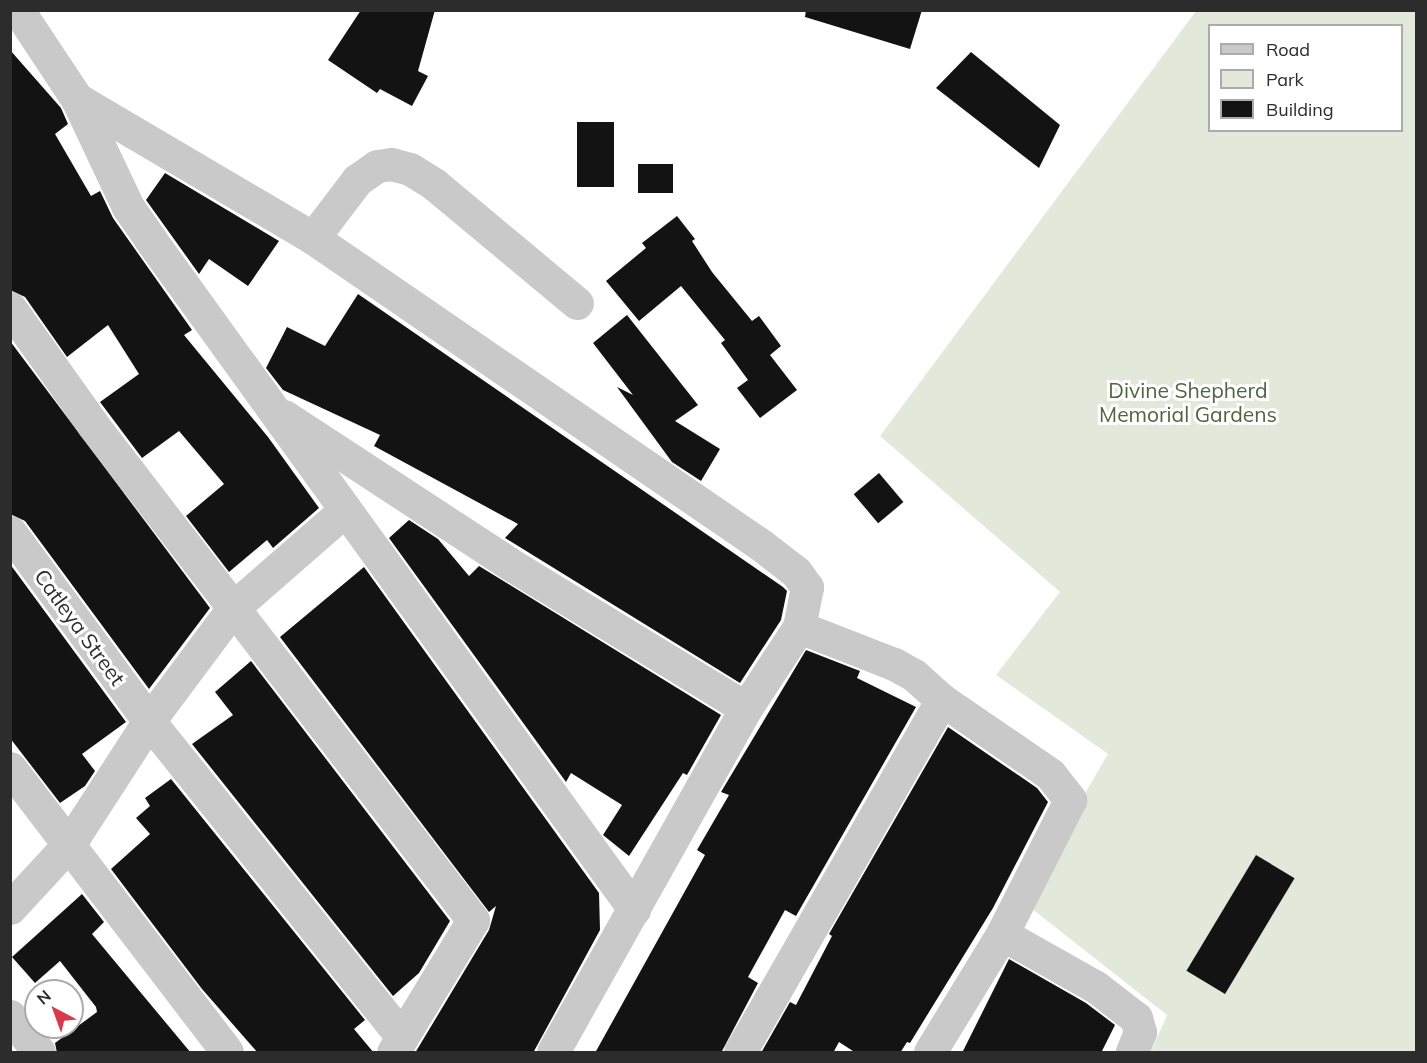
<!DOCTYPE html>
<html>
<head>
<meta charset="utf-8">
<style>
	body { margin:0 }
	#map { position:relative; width:1427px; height:1063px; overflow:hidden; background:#fff; font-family:Mulish,sans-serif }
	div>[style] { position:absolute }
	.green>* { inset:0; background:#e3e9da }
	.building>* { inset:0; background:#131313; transform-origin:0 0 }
	.minor>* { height:33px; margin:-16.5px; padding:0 16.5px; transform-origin:16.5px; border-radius:16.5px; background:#c9c9c9 }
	span { translate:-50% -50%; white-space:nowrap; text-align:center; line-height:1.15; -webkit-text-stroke:6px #fff; paint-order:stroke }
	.park-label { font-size:21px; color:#51643d }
	.street-label { font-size:21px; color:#2c2c2c }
	.frame { position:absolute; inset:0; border:12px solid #2c2c2c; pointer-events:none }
	.legend { position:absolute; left:1208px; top:24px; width:195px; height:108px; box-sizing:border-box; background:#fff; border:2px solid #ababab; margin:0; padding:8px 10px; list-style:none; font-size:18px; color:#2c2c2c }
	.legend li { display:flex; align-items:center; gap:12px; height:30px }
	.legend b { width:30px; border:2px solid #ababab }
	.north { position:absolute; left:24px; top:979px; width:60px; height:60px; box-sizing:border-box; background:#fff; border:2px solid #ababab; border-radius:50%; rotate:319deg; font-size:16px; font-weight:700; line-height:24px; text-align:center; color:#2c2c2c }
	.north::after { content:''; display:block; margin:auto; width:21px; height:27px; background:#d73a4b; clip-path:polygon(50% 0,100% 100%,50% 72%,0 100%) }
</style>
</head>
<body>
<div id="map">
	<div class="green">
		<i style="clip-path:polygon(evenodd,1196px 11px,1416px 11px,1416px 1052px,1151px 1052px,1167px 1015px,1022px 901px,1108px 754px,996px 675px,1060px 592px,880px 436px,1196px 11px,1210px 26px,1402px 26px,1402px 130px,1210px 130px,1210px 26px)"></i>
	</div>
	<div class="building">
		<i style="clip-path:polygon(361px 10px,435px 10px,418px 71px,428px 76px,412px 106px,380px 89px,377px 93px,328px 60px)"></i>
		<i style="clip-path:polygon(806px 10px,922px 10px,910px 49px,805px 17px)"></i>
		<i style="clip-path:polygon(10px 50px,61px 108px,68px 124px,55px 134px,91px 196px,100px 191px,113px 218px,192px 330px,184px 335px,268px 437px,319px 508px,273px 548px,267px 540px,229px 572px,186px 516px,224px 484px,179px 431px,142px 458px,100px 402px,139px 374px,108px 325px,67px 357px,25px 297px,10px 290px)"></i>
		<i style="clip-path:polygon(971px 52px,1060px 125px,1039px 168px,936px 88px)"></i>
		<i style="left:577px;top:122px;width:37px;height:65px"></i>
		<i style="left:638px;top:164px;width:35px;height:29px"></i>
		<i style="clip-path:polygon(165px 173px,279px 241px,248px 286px,209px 259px,199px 274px,146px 200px)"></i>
		<i style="clip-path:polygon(677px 216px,695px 239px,692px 241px,712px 272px,752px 321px,759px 316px,781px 346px,770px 355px,797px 390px,760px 418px,737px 388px,748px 380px,721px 343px,725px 340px,681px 286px,639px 321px,606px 281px,646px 248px,642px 243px)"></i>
		<i style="clip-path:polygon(358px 294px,783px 587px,787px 591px,781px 620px,740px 683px,505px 538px,518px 524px,374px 446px,380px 435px,283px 390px,266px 368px,287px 327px,325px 346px)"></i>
		<i style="clip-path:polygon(627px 315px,698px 405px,675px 421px,720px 449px,701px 481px,672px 462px,617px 387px,633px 395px,593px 343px)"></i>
		<i style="clip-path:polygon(10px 341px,210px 608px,149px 689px,25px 521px,10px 514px)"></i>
		<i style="left:879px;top:473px;width:38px;height:33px;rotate:50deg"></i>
		<i style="clip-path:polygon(409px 520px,438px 539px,469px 576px,479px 566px,721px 715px,687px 775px,683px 773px,629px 856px,603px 835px,622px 805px,571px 773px,566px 782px,389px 538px)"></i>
		<i style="clip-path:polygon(10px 564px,126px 722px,82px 754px,95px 771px,85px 786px,60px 803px,10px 738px)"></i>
		<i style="clip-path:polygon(364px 567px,599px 893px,600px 930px,533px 1053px,415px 1053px,489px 930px,496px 906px,489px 912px,280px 637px)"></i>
		<i style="clip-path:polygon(806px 650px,860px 671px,857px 678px,916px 707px,796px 916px,785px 910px,748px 977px,758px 983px,721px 1053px,595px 1053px,705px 855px,697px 850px,729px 795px,721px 792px)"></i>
		<i style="clip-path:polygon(251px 661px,450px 921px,419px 973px,393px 996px,192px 744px,233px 715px,215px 692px)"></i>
		<i style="clip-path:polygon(948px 727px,1037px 788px,1048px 802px,993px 908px,910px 1043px,907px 1042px,900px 1053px,856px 1053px,839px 1042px,833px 1053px,761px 1053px,790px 1002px,796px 1005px,832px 936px,829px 934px)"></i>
		<i style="clip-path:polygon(171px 779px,365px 1020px,354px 1029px,374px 1053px,258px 1053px,202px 989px,111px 869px,150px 834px,136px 818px,150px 806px,145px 798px)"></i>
		<i style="left:1256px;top:855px;width:45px;height:135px;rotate:31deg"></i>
		<i style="clip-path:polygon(82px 894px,104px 922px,92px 934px,191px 1053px,57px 1053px,55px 1043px,97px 1012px,96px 1007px,60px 961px,35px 983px,12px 957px)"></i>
		<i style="clip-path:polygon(1009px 959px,1086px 1003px,1115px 1025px,1101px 1053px,962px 1053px)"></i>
	</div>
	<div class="minor">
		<i style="left:18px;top:10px;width:107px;rotate:56.5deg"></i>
		<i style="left:77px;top:99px;width:119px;rotate:64.7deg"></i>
		<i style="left:128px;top:207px;width:39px;rotate:55deg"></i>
		<i style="left:150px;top:239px;width:827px;rotate:54.16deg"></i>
		<i style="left:77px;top:99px;width:274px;rotate:30.5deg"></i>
		<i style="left:313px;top:238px;width:543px;rotate:34.42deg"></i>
		<i style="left:761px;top:545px;width:44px;rotate:37.6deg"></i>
		<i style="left:796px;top:572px;width:19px;rotate:54deg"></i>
		<i style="left:807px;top:587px;width:41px;rotate:101.3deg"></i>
		<i style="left:799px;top:627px;width:97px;rotate:123.2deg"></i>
		<i style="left:746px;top:708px;width:394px;rotate:119.3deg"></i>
		<i style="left:313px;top:238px;width:73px;rotate:-52.8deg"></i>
		<i style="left:357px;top:180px;width:24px;rotate:-35deg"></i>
		<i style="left:377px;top:166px;width:14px;rotate:-8deg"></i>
		<i style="left:391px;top:164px;width:20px;rotate:15deg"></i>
		<i style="left:410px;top:169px;width:28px;rotate:32deg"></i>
		<i style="left:434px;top:184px;width:186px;rotate:39.8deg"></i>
		<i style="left:10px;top:308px;width:143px;rotate:54.6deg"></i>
		<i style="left:93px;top:425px;width:624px;rotate:52.49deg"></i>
		<i style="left:473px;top:920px;width:154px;rotate:121.2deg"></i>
		<i style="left:284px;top:416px;width:270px;rotate:33.2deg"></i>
		<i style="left:510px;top:564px;width:276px;rotate:31.4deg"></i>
		<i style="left:10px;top:532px;width:235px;rotate:53.7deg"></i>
		<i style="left:149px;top:721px;width:405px;rotate:51.3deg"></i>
		<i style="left:799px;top:627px;width:102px;rotate:21.3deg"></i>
		<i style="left:894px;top:664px;width:23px;rotate:29deg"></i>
		<i style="left:914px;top:675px;width:38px;rotate:42deg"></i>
		<i style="left:942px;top:700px;width:131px;rotate:34.4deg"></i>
		<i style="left:1050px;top:774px;width:33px;rotate:52deg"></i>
		<i style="left:1070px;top:800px;width:150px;rotate:116.9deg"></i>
		<i style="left:1002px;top:934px;width:138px;rotate:121.4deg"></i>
		<i style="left:10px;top:768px;width:357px;rotate:52.6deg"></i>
		<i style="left:10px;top:908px;width:88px;rotate:-47.3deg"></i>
		<i style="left:70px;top:843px;width:145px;rotate:-57.1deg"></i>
		<i style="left:149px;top:721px;width:142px;rotate:-53.3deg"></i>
		<i style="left:234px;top:607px;width:146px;rotate:-41.1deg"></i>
		<i style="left:1002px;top:934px;width:108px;rotate:29.4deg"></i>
		<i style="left:1096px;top:987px;width:51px;rotate:37.8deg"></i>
		<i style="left:1136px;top:1018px;width:15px;rotate:74deg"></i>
		<i style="left:1140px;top:1032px;width:22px;rotate:112deg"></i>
		<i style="left:10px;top:1016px;width:46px;rotate:51.1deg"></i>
		<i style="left:740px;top:1052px;width:406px;rotate:-60.2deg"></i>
	</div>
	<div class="park-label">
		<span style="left:1188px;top:402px">Divine Shepherd<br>Memorial Gardens</span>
	</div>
	<div class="street-label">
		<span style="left:80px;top:627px;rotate:54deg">Catleya Street</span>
	</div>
	<div class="frame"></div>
	<ul class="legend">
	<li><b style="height:8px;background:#c9c9c9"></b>Road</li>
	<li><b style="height:16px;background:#e3e9da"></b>Park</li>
	<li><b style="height:16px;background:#131313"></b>Building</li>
	</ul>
	<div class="north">N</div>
</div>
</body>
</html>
